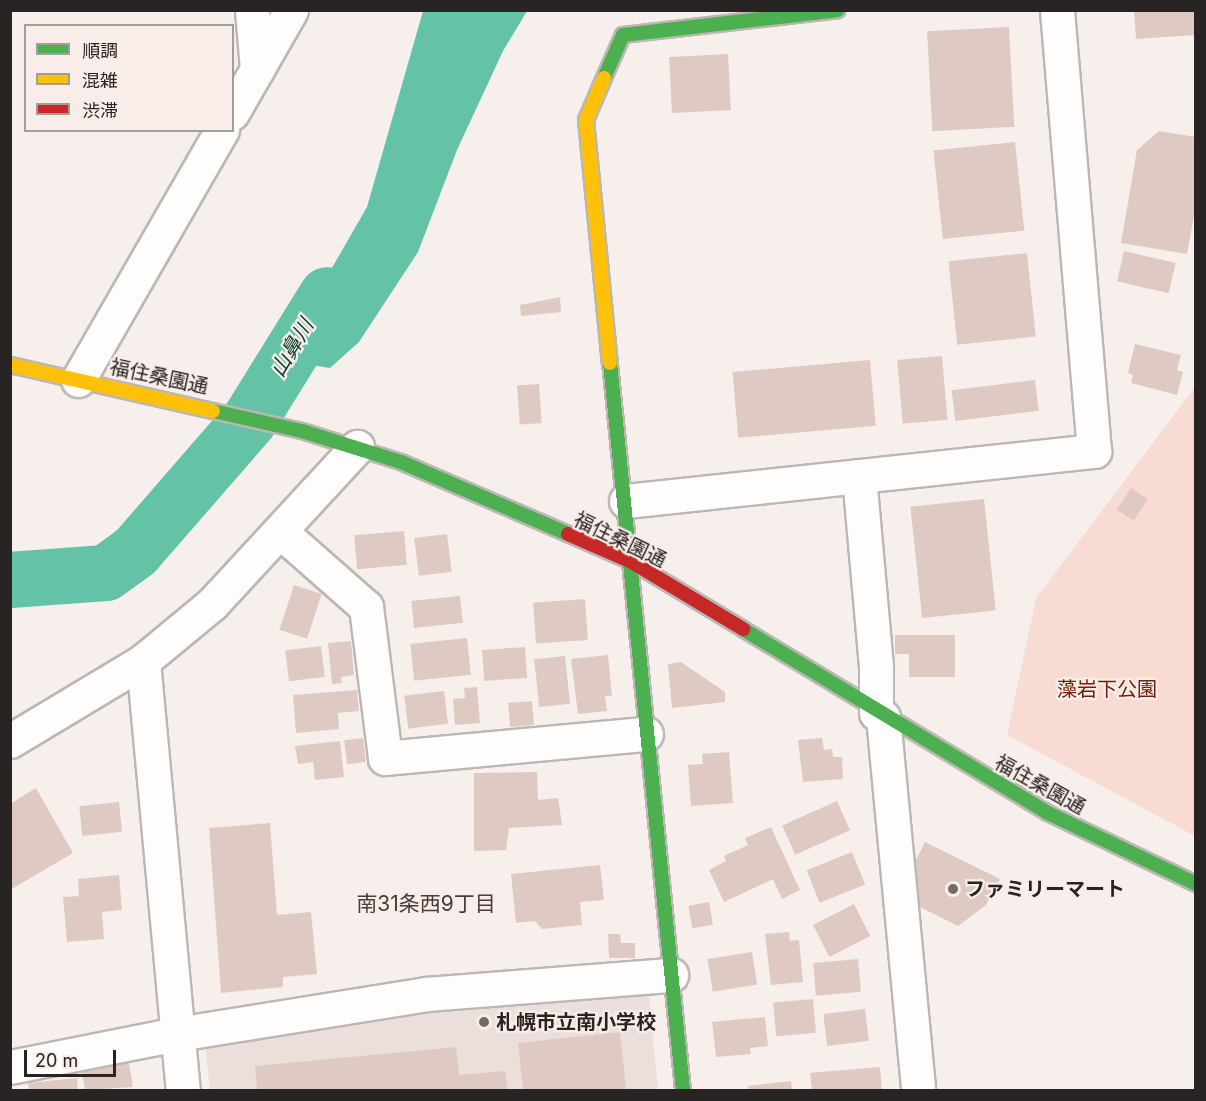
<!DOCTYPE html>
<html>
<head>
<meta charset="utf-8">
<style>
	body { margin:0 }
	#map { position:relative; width:1206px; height:1101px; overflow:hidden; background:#f6efec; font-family:Inter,"Noto Sans JP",sans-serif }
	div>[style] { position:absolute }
	.built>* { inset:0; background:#ecdeda }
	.green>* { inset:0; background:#f8dcd4 }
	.water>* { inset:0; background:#64c2a6 }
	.river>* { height:56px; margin:-28px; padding:0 28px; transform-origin:28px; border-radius:28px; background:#64c2a6 }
	.building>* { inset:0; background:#dfcac3; transform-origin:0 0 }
	.roads { filter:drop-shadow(2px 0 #bcb7b5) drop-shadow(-2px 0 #bcb7b5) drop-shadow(0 2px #bcb7b5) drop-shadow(0 -2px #bcb7b5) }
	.street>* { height:33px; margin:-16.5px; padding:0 16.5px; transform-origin:16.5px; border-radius:16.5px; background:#fefdfc }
	.fast>* { height:14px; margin:-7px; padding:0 7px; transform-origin:7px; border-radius:7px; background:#4caf50 }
	.slow>* { height:14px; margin:-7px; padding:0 7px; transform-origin:7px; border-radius:7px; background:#ffc107 }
	.jam>* { height:14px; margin:-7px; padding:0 7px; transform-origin:7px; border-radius:7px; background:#c62828 }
	.dots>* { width:16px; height:16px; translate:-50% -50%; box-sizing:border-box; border:3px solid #f9ede9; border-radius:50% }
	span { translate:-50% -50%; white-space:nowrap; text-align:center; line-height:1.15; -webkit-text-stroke:4.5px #f9ede9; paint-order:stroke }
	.street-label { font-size:20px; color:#282423 }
	.park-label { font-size:20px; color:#751f05 }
	.poi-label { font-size:20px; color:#282423; font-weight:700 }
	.left { translate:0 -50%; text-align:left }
	.water-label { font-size:21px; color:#0a4232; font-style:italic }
	.neighbourhood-label { font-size:21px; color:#473e3c }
	.frame { position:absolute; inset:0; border:12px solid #282423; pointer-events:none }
	.legend { position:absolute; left:24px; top:24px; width:210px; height:108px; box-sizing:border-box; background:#f9ede9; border:2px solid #a59d9a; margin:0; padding:8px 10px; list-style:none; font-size:18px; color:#282423 }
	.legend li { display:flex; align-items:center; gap:12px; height:30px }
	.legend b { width:30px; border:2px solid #a59d9a }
	.scale { position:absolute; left:24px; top:1050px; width:92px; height:27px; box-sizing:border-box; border:3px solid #282423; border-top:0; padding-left:8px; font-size:18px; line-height:21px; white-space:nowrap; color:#282423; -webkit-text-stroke:4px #f9ede9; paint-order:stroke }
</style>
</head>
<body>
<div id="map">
	<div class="built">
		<i style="clip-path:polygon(648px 986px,658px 1090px,210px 1090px,205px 1042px,426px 1002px)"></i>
	</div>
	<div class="green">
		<i style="clip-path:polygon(1195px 387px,1195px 836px,1007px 735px,1036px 598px)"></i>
	</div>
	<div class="water">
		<i style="clip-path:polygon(423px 11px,527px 11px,503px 51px,457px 150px,418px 252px,359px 342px,330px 368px,279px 360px,367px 207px)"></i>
	</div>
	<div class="river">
		<i style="left:10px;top:580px;width:96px;rotate:-4.2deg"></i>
		<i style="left:106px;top:573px;width:37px;rotate:-36deg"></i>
		<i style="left:136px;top:551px;width:172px;rotate:-49deg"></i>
		<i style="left:249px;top:421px;width:148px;rotate:-58.2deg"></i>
	</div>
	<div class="building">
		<i style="clip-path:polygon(1134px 10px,1196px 10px,1196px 35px,1136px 39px)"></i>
		<i style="left:1009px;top:27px;width:100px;height:82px;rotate:87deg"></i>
		<i style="left:728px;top:54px;width:56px;height:59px;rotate:87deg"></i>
		<i style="clip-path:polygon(1159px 131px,1196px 137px,1196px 205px,1187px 254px,1121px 243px,1137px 150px)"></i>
		<i style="left:1015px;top:142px;width:89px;height:82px;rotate:84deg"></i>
		<i style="left:1124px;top:251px;width:53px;height:31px;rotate:13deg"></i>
		<i style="left:1027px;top:253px;width:84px;height:79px;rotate:84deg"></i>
		<i style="clip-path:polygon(560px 297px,561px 312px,521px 316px,520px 305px)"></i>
		<i style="clip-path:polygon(1135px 344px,1181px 355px,1177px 370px,1183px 372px,1177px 395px,1131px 383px,1133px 375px,1128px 373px)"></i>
		<i style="left:942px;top:356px;width:64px;height:45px;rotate:85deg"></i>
		<i style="left:870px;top:360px;width:66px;height:138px;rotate:85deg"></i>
		<i style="left:1035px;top:380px;width:31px;height:84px;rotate:83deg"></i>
		<i style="left:539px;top:384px;width:39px;height:22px;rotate:86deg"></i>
		<i style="left:1131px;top:488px;width:20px;height:26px;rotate:33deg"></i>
		<i style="left:984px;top:499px;width:112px;height:74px;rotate:84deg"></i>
		<i style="left:404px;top:531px;width:34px;height:50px;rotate:85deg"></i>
		<i style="left:447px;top:534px;width:38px;height:33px;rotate:83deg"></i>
		<i style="left:294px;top:585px;width:29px;height:47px;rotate:18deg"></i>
		<i style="left:460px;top:596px;width:27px;height:49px;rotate:84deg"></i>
		<i style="left:585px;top:599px;width:41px;height:52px;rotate:86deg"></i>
		<i style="clip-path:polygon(895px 635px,955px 635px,955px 677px,909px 677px,909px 654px,895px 654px)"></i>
		<i style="left:467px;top:638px;width:37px;height:57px;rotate:84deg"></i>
		<i style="clip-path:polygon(351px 641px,354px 675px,341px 677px,342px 683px,332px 684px,328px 643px)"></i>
		<i style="left:321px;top:646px;width:31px;height:36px;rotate:83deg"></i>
		<i style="left:525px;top:647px;width:31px;height:43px;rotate:86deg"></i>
		<i style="clip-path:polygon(608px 655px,612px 696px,605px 696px,607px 711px,578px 714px,571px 659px)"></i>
		<i style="left:565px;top:656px;width:48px;height:31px;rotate:84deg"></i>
		<i style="clip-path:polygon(681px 662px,725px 692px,725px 702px,672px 708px,668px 664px)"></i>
		<i style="clip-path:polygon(477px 687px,480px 723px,455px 725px,453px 699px,465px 698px,464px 688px)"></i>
		<i style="clip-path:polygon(357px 690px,359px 711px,338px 713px,339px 729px,296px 733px,293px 695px)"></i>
		<i style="left:444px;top:691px;width:33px;height:40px;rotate:83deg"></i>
		<i style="left:532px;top:701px;width:24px;height:24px;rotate:85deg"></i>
		<i style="left:363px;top:738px;width:24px;height:19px;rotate:83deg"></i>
		<i style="clip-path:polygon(822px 738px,824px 750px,832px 749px,833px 757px,842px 757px,843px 779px,803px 782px,798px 740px)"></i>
		<i style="clip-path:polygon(340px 741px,344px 777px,315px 780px,313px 762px,298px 764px,295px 746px)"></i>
		<i style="clip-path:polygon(729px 752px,733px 803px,691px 806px,688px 765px,703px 764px,702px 754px)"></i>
		<i style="clip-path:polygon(537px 772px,538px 800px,558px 798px,562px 825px,509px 828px,506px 850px,474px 851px,474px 773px)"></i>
		<i style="clip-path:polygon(36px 788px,73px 853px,10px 890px,10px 804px)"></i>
		<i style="left:837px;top:801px;width:32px;height:60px;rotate:66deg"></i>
		<i style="left:119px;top:802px;width:30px;height:40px;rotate:84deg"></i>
		<i style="clip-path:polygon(270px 823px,277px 915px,311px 912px,317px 974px,283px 977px,283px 987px,221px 993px,209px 828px)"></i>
		<i style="clip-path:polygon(771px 827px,800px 890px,782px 899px,773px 879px,724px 902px,709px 870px,726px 861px,724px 856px,748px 845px,745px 838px)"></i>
		<i style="clip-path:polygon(925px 842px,1000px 879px,986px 905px,958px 926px,916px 905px,913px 866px)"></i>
		<i style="left:852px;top:852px;width:35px;height:49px;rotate:68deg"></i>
		<i style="clip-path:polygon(600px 865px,604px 900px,580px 902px,582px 925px,542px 929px,535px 921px,516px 923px,511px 874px)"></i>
		<i style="clip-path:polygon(119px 875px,122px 910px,102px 912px,104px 939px,67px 942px,63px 897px,79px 896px,78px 879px)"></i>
		<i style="left:709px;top:902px;width:23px;height:21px;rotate:80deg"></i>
		<i style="left:854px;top:904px;width:36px;height:46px;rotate:63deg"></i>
		<i style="clip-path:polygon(789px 932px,790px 941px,799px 940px,803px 982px,771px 985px,765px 934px)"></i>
		<i style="clip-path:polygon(608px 934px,620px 934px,621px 943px,635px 943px,635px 958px,609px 958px)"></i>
		<i style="left:752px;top:952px;width:33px;height:45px;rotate:81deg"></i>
		<i style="left:858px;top:959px;width:33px;height:45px;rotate:85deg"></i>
		<i style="left:813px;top:999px;width:34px;height:40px;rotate:85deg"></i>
		<i style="left:865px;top:1009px;width:32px;height:42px;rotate:83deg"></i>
		<i style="clip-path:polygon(765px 1017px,768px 1046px,750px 1048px,751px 1054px,716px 1057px,712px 1022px)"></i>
		<i style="clip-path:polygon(620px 1032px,626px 1090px,523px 1090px,518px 1043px)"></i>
		<i style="clip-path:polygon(456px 1047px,459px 1075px,505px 1071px,508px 1090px,257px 1090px,255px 1066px)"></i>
		<i style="clip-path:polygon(128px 1058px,133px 1087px,85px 1090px,81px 1066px)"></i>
		<i style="clip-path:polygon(880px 1067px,882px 1090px,812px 1090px,810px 1073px)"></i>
		<i style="clip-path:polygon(77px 1078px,78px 1090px,29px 1090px,28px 1083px)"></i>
		<i style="clip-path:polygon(791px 1081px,792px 1090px,749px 1090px,748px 1086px)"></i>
	</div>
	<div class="roads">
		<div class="street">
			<i style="left:252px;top:10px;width:60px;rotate:85.2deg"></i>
			<i style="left:232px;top:113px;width:119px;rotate:-60.2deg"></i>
			<i style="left:78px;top:380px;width:289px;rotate:-60.1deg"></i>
			<i style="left:859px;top:476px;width:190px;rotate:84.9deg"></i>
			<i style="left:876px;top:665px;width:48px;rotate:90deg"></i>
			<i style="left:626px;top:501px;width:471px;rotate:-6.1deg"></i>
			<i style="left:1094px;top:451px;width:443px;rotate:-94.8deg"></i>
			<i style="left:282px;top:533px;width:112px;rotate:41.4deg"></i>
			<i style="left:366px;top:607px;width:152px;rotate:82.8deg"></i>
			<i style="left:385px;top:758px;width:262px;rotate:-5.3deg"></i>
			<i style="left:143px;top:661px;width:431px;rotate:84.7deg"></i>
			<i style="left:883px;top:717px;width:375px;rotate:84.6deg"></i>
			<i style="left:10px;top:741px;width:155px;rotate:-31deg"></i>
			<i style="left:143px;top:661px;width:89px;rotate:-39.6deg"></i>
			<i style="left:212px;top:604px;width:214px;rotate:-47.3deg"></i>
			<i style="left:10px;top:1067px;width:170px;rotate:-11.2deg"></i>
			<i style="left:177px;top:1034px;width:253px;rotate:-9.1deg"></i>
			<i style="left:427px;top:994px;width:245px;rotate:-4.5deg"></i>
		</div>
		<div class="fast">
			<i style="left:604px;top:78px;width:47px;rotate:-66.2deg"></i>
			<i style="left:623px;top:35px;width:216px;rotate:-6.6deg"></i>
			<i style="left:610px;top:363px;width:731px;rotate:84.27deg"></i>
			<i style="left:213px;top:411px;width:91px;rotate:12.7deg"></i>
			<i style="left:302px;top:431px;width:104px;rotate:17.4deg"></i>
			<i style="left:401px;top:462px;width:182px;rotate:23.3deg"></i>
			<i style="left:743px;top:629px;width:356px;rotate:31.1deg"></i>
			<i style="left:1048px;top:813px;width:164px;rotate:25.6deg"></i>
		</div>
		<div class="slow">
			<i style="left:604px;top:78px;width:46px;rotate:113.2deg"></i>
			<i style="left:586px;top:120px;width:244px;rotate:84.4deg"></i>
			<i style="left:10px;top:365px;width:208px;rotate:12.8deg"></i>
		</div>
		<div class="jam">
			<i style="left:568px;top:534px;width:70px;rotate:23.6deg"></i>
			<i style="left:632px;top:562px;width:130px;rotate:31.1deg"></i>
		</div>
	</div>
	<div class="dots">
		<i style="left:953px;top:889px;background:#706b69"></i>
		<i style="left:484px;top:1022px;background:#706b69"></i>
	</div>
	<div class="street-label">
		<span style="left:159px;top:377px;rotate:12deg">福住桑園通</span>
		<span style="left:620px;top:540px;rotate:26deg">福住桑園通</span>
		<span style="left:1040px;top:785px;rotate:29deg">福住桑園通</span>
	</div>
	<div class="park-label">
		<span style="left:1107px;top:689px">藻岩下公園</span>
	</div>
	<div class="poi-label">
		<span class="left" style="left:965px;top:889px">ファミリーマート</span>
		<span class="left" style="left:496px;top:1022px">札幌市立南小学校</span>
	</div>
	<div class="water-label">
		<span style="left:292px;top:348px;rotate:-59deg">山鼻川</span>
	</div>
	<div class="neighbourhood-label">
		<span style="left:426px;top:904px">南31条西9丁目</span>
	</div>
	<div class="frame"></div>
	<ul class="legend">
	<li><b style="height:8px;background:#4caf50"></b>順調</li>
	<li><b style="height:8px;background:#ffc107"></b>混雑</li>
	<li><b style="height:8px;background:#c62828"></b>渋滞</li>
	</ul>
	<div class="scale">20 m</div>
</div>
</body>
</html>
